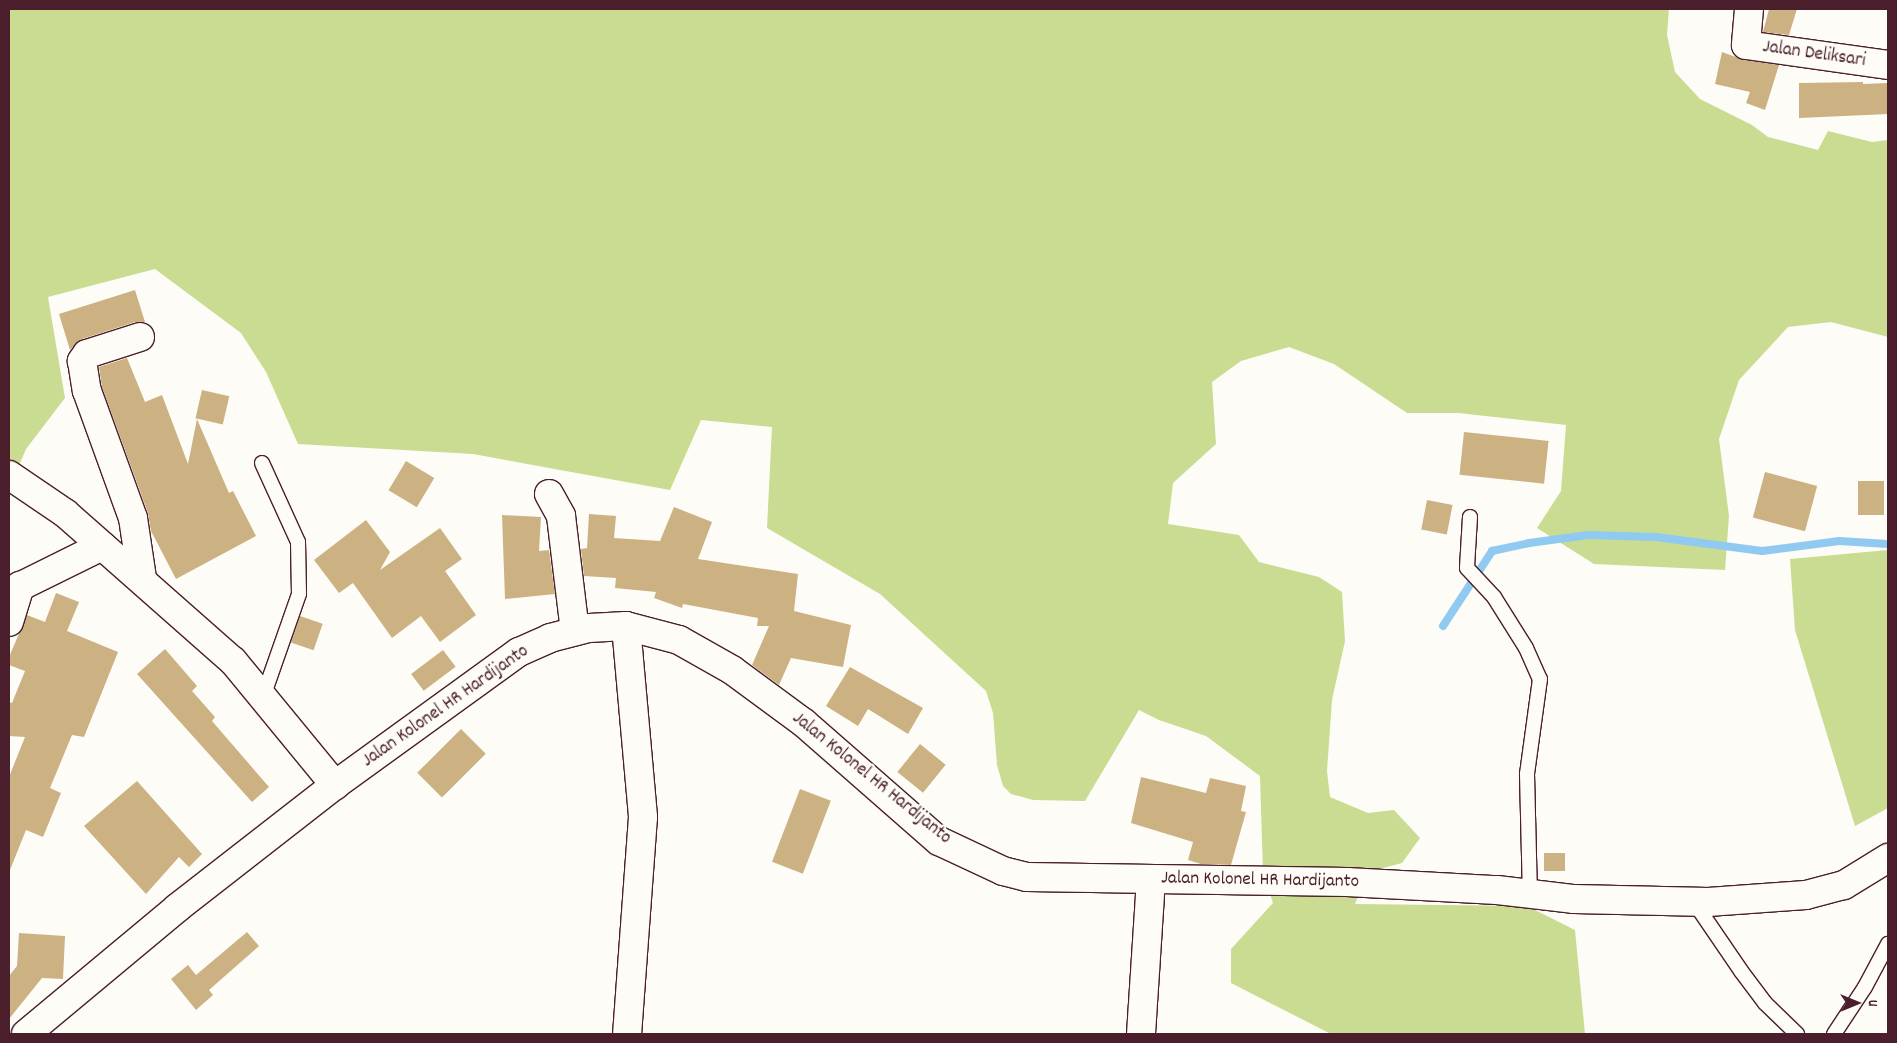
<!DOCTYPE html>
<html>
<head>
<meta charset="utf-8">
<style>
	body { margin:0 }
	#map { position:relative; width:1897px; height:1043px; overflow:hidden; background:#fdfcf7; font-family:Dekko,sans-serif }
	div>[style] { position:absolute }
	.green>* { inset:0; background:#c9dc91 }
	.stream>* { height:8px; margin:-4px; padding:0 4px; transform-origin:4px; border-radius:4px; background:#90caf0 }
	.building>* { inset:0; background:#ccb282; transform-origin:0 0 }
	.roads { filter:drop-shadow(1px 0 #4a1f2b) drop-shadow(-1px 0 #4a1f2b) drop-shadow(0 1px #4a1f2b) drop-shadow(0 -1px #4a1f2b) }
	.lane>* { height:14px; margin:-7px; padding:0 7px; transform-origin:7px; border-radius:7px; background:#fdfcf7 }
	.street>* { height:28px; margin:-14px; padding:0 14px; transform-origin:14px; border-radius:14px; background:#fdfcf7 }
	.secondary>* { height:28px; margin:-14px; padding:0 14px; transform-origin:14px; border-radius:14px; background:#fdfcf7 }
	span { translate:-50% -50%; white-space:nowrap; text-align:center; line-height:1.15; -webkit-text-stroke:4.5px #fdfcf7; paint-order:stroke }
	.street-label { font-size:19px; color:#4a1f2b }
	.frame { position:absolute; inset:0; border:10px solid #4a1f2b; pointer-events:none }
	.north { position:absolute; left:1832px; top:978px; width:50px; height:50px; -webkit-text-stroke:4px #fdfcf7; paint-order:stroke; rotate:90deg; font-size:14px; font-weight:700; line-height:20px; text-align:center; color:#4a1f2b }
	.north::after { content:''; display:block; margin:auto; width:18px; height:22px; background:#4a1f2b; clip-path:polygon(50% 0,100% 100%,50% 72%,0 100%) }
</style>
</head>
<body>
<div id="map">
	<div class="green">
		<i style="clip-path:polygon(9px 9px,1669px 9px,1667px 35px,1675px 72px,1700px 99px,1752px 125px,1768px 137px,1818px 150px,1828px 131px,1872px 142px,1888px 140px,1888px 337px,1831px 322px,1788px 327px,1739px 380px,1719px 439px,1729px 516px,1725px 570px,1594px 564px,1537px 528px,1561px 491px,1566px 425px,1458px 413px,1407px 413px,1334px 364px,1289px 347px,1241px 361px,1212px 382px,1216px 444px,1173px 483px,1168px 524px,1239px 535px,1259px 562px,1319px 577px,1342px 592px,1345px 641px,1332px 700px,1327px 771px,1330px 797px,1368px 813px,1394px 810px,1420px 838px,1402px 863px,1368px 872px,1355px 904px,1527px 906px,1575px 930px,1585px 1034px,1331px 1034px,1231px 983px,1231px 949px,1273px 903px,1263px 873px,1260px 776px,1206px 736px,1159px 720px,1139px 710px,1085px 801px,1033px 800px,1011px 794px,1003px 786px,997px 765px,993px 713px,986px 691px,880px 594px,767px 528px,772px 427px,701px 420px,670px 490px,473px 454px,298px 444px,266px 372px,241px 333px,155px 269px,48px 297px,65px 398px,26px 449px,9px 489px)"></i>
		<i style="clip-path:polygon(1888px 550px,1888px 808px,1855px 826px,1795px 630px,1790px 559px)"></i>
	</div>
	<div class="stream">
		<i style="left:1443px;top:626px;width:90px;rotate:-56.8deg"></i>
		<i style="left:1492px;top:551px;width:38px;rotate:-12deg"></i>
		<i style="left:1529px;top:543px;width:60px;rotate:-7.7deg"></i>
		<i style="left:1588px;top:535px;width:68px;rotate:1.7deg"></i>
		<i style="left:1656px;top:537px;width:107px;rotate:7.5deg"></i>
		<i style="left:1762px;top:551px;width:78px;rotate:-7.4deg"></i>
		<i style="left:1839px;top:541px;width:49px;rotate:3.5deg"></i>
	</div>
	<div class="building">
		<i style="clip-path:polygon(1769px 9px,1797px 9px,1789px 35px,1763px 32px)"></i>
		<i style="clip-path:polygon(1722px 52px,1744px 60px,1779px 65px,1765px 110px,1746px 103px,1750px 92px,1715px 84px)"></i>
		<i style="clip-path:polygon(1863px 82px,1863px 84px,1888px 83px,1888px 114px,1799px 118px,1799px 83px)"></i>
		<i style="clip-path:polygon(135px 290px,145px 322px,135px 322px,82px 339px,70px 350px,59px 314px)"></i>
		<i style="clip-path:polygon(127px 358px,145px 402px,162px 395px,188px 464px,197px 419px,229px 493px,233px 491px,256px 536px,176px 579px,151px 531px,148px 513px,102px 387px,99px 367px)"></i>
		<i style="left:202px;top:390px;width:28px;height:29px;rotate:13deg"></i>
		<i style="left:1464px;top:432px;width:85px;height:43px;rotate:6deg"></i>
		<i style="left:406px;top:461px;width:33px;height:34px;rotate:31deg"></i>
		<i style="left:1765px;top:472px;width:54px;height:47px;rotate:15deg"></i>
		<i style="left:1858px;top:481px;width:26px;height:34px"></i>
		<i style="left:1427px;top:500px;width:26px;height:30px;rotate:11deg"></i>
		<i style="clip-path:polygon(674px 507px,712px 522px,698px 559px,798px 574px,794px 611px,851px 625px,843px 667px,791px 658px,779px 685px,752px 665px,769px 626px,757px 626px,758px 618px,683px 604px,682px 608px,654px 598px,656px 592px,615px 588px,616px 578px,584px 576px,581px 549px,587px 548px,589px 514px,616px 516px,614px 538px,660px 541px)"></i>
		<i style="clip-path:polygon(502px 515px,541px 517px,539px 551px,549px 550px,555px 594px,505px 599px)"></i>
		<i style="clip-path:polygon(366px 520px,390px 552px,380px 570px,440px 528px,462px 559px,445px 571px,476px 615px,440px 642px,421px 616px,392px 638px,353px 583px,339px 593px,314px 560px)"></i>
		<i style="clip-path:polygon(56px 593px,79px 602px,67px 631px,118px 652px,84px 737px,72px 735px,50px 788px,61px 793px,43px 837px,26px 830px,10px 870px,9px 777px,25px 737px,9px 736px,9px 702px,12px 703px,25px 671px,9px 665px,9px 657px,27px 615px,45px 622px)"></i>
		<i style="left:300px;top:616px;width:24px;height:28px;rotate:19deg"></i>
		<i style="clip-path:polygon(165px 649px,197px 686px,192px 691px,215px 717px,212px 721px,269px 787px,252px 802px,137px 674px)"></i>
		<i style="left:443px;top:650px;width:21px;height:40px;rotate:53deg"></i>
		<i style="clip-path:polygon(850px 667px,923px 708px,908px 734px,868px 709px,858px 726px,826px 706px)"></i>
		<i style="left:461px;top:729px;width:35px;height:62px;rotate:45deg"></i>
		<i style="left:920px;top:744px;width:33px;height:36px;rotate:39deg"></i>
		<i style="clip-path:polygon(1141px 777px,1206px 793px,1210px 778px,1246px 786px,1241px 811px,1246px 812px,1231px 865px,1201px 864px,1188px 860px,1193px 842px,1131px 823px)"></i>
		<i style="clip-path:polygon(137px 781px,202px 854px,189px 867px,179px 857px,146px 894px,84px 826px)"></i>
		<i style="left:800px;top:789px;width:33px;height:78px;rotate:21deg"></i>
		<i style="left:1544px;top:853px;width:21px;height:18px"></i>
		<i style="clip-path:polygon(247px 932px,259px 946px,209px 990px,213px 995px,196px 1010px,171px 979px,188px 965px,196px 975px)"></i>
		<i style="clip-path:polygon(19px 933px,65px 936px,63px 979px,42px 978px,9px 1019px,9px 976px,17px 966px)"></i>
	</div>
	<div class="roads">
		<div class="lane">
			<i style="left:262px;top:463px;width:87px;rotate:65.5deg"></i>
			<i style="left:298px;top:542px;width:52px;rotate:88.9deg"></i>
			<i style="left:299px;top:594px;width:109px;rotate:109.3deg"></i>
			<i style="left:1470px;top:517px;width:51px;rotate:93.4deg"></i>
			<i style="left:1467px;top:568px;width:40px;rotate:47deg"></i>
			<i style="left:1494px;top:597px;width:60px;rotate:57.9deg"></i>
			<i style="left:1526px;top:648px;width:34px;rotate:66deg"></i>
			<i style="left:1540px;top:679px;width:96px;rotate:97.8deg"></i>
			<i style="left:1527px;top:774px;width:120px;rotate:88.6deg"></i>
			<i style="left:1694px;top:902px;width:83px;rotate:55.7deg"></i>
			<i style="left:1741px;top:971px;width:40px;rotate:53deg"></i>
			<i style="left:1765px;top:1003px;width:45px;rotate:44.1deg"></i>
			<i style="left:1834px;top:1034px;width:56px;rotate:-56.6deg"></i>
			<i style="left:1865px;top:987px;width:49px;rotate:-61.9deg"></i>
		</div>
		<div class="street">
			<i style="left:1749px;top:9px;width:36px;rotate:95deg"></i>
			<i style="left:1746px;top:45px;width:143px;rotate:8deg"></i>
			<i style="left:140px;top:337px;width:56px;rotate:162.2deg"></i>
			<i style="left:87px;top:354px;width:9px;rotate:126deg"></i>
			<i style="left:82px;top:361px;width:30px;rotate:81deg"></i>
			<i style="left:87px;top:391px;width:135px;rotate:70.1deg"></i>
			<i style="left:133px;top:518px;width:61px;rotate:81.5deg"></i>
			<i style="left:9px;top:475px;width:68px;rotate:34.2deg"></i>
			<i style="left:65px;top:513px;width:224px;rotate:41.4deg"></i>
			<i style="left:233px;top:661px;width:161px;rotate:50.6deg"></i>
			<i style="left:549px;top:494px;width:25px;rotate:61deg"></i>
			<i style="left:561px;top:516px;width:116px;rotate:83.1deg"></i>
			<i style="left:9px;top:592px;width:104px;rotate:-26.3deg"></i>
			<i style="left:9px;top:622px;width:38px;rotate:-73deg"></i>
			<i style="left:626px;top:626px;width:192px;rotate:84.9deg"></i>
			<i style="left:643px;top:817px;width:218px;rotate:94.2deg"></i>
			<i style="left:1141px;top:1034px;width:155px;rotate:-86.3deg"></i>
		</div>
		<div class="secondary">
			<i style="left:26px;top:1034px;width:197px;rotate:-39.8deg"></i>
			<i style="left:177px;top:908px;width:200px;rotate:-37.9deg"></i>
			<i style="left:335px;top:785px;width:227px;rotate:-35.9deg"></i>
			<i style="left:519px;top:652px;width:34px;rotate:-24deg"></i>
			<i style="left:550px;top:638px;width:40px;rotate:-14.4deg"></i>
			<i style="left:589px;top:628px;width:37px;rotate:-3deg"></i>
			<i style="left:626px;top:626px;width:55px;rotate:14.8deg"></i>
			<i style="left:679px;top:640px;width:61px;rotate:29.5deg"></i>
			<i style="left:732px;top:670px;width:89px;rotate:36.4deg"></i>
			<i style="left:804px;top:723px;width:179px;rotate:41.2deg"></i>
			<i style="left:939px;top:841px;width:71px;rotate:25.1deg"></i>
			<i style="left:1003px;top:871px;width:25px;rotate:14deg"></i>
			<i style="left:1027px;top:877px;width:320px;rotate:0.9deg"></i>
			<i style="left:1347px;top:882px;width:150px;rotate:3.1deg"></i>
			<i style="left:1497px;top:890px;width:78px;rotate:6.7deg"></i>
			<i style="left:1574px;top:899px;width:134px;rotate:1.3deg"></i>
			<i style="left:1708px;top:902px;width:98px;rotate:-4.1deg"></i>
			<i style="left:1806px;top:895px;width:39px;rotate:-15deg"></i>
			<i style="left:1844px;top:885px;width:52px;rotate:-31.5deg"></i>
		</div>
	</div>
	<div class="street-label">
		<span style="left:1814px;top:55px;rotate:8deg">Jalan Deliksari</span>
		<span style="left:446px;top:707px;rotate:-35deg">Jalan Kolonel HR Hardijanto</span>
		<span style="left:871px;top:779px;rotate:39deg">Jalan Kolonel HR Hardijanto</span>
		<span style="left:1260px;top:881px;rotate:1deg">Jalan Kolonel HR Hardijanto</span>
	</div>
	<div class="frame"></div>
	<div class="north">U</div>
</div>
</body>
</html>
